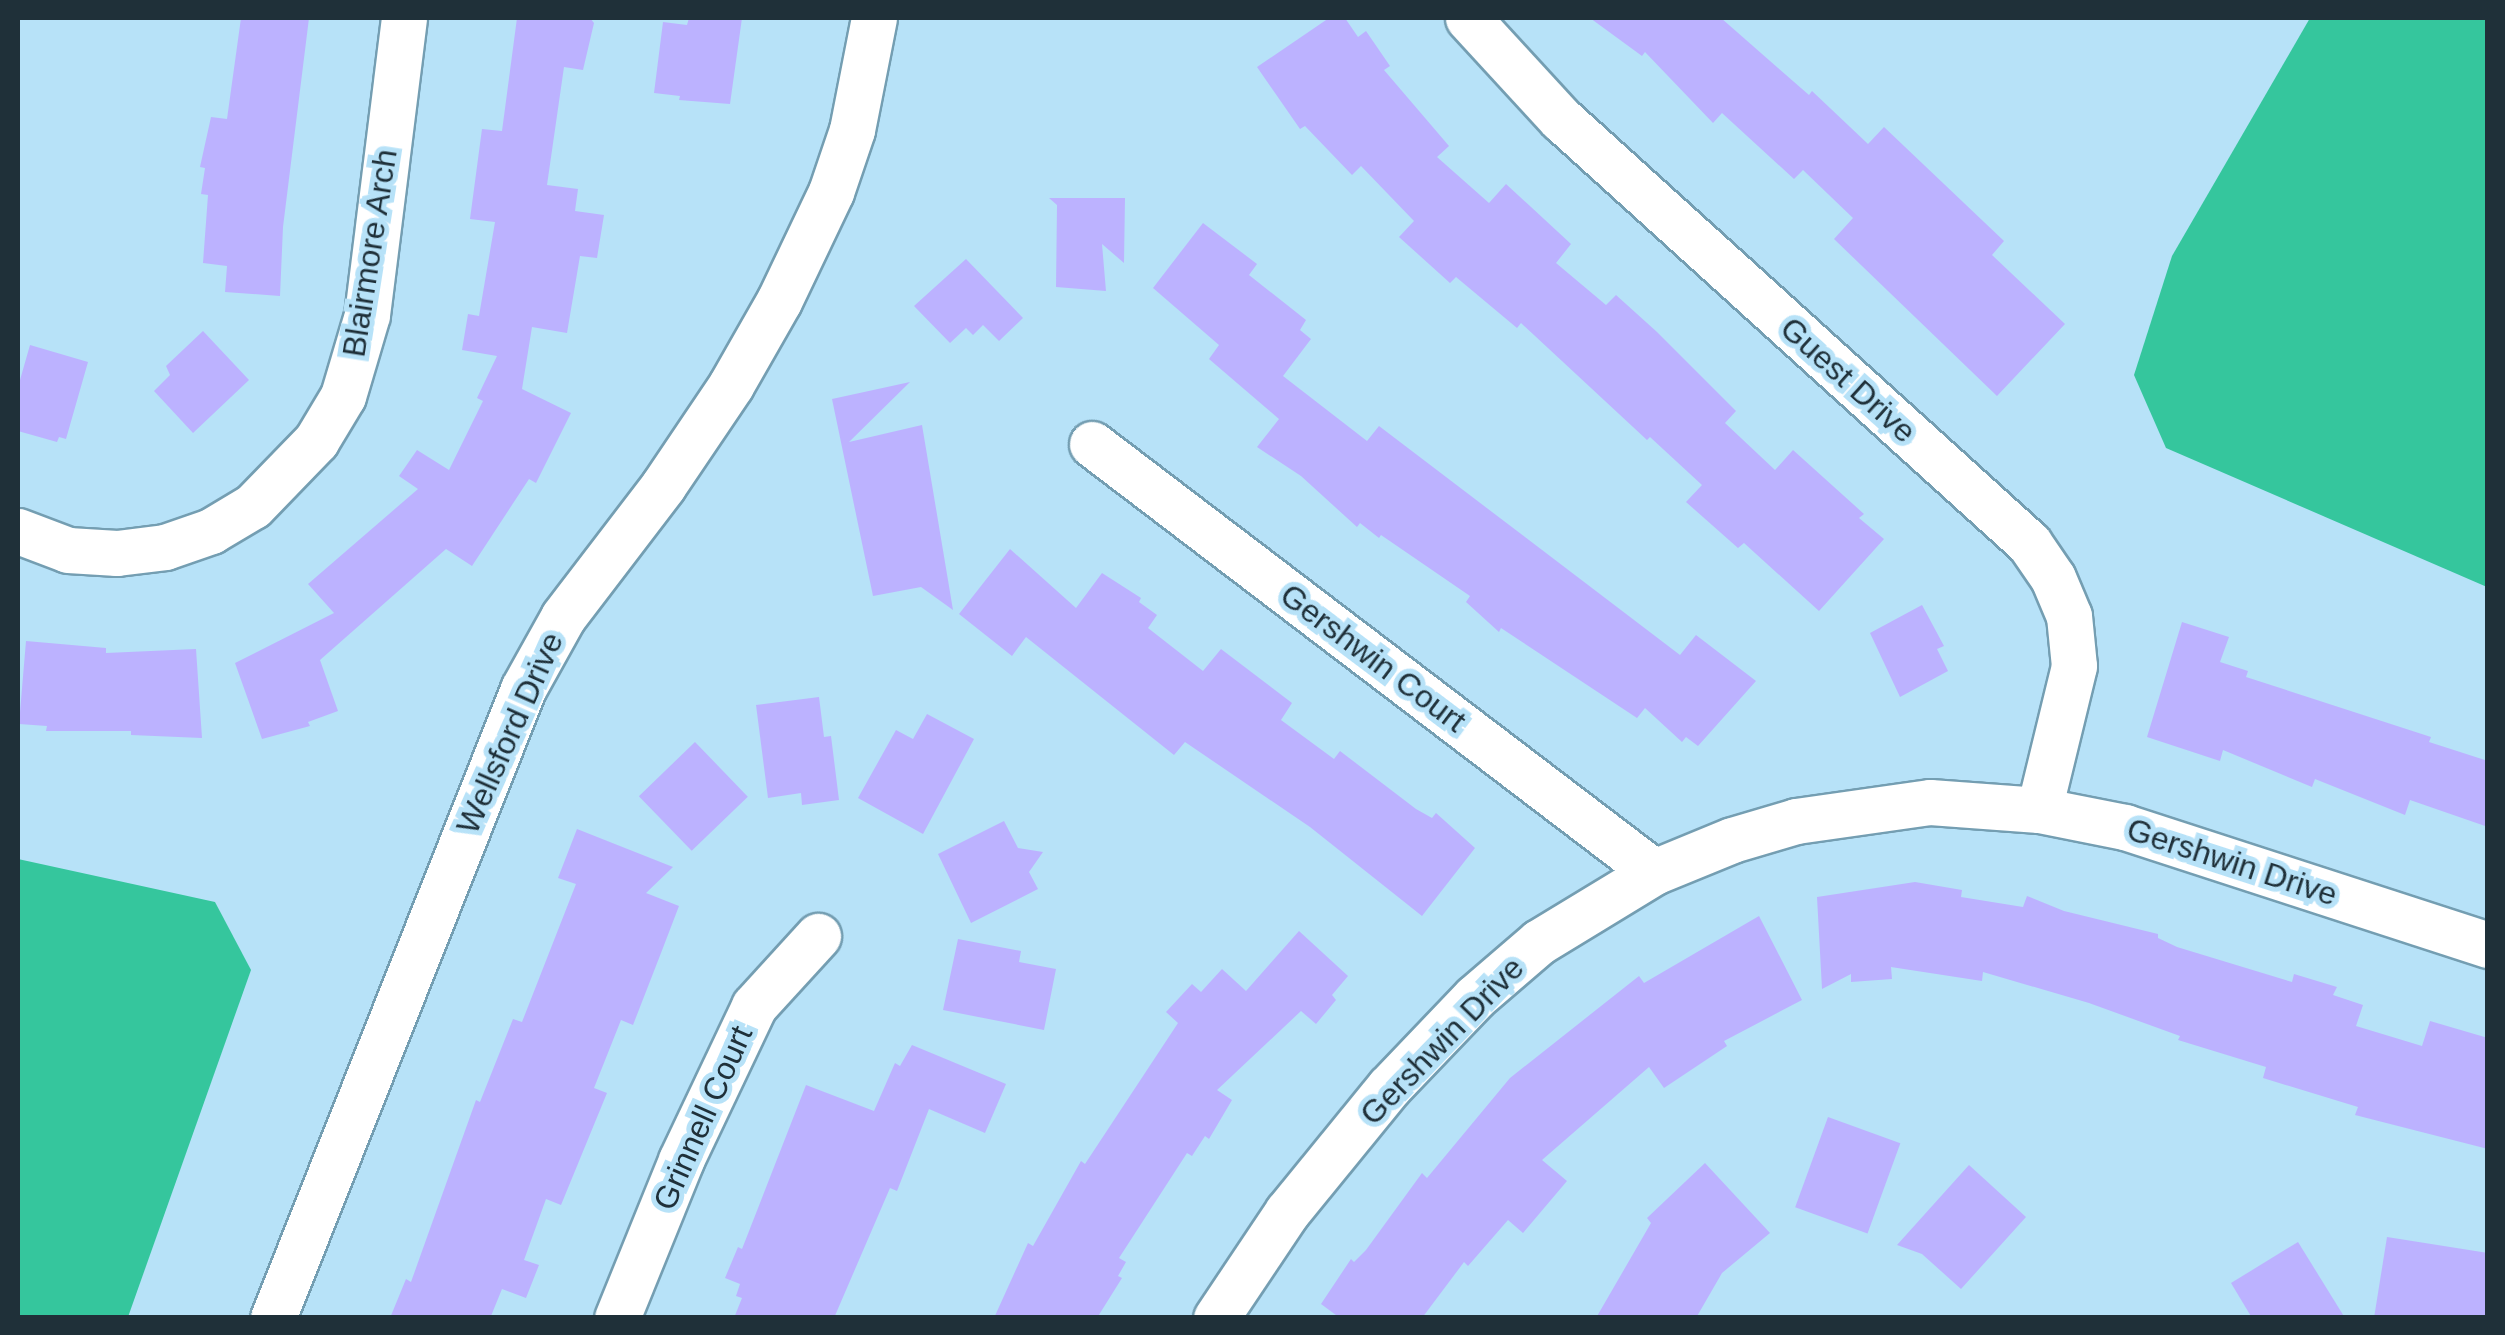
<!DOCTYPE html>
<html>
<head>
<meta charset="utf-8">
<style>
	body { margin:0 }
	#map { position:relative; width:2505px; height:1335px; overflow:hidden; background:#b7e2f8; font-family:Helvetica,sans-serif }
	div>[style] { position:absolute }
	.water>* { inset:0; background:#35c69d }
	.building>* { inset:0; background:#bcb2ff; transform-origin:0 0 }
	.roads { filter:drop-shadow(2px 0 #749eb2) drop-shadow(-2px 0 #749eb2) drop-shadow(0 2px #749eb2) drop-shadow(0 -2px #749eb2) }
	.minor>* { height:45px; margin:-22.5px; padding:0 22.5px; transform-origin:22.5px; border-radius:22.5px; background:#fff }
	span { translate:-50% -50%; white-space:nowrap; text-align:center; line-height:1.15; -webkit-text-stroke:10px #b7e2f8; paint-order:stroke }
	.street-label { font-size:32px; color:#1f3039 }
	.frame { position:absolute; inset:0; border:20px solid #1f3039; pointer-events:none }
</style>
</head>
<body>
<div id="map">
	<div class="water">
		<i style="clip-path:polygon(2310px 18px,2487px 18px,2487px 587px,2166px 448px,2134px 375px,2172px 256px)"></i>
		<i style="clip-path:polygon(18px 859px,215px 902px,251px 970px,128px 1317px,18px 1317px)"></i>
	</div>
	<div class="building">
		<i style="clip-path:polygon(241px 18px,309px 18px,283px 227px,280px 296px,225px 292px,227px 266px,203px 263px,208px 195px,201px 194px,205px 168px,200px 167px,211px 117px,227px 119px)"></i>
		<i style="clip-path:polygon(517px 18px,590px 18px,594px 23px,583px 70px,564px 67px,547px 185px,578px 189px,575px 211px,604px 215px,597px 258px,580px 256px,567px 333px,532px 327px,522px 389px,571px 413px,536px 483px,529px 479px,472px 566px,446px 549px,320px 660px,338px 711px,308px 722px,310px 726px,262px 739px,235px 663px,334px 613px,308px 584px,418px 489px,399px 476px,417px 450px,449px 470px,483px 401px,477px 398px,497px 356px,462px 350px,468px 314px,479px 316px,495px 222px,470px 219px,482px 129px,502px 131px)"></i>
		<i style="clip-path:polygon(689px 18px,742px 18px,730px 104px,679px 100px,680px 96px,654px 93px,663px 22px,687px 25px)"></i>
		<i style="clip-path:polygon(1329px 18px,1345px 18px,1358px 37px,1366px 31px,1390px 66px,1384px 70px,1449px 146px,1437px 157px,1489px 203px,1506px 184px,1571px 244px,1556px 263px,1606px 305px,1616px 295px,1657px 332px,1736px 411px,1725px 423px,1775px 470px,1793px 450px,1864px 514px,1859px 518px,1884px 539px,1819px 611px,1744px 543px,1738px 548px,1686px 502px,1702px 485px,1650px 437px,1647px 440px,1521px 323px,1517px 328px,1456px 277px,1450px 283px,1399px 237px,1414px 221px,1361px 166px,1352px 175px,1305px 126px,1300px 129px,1257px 67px)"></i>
		<i style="clip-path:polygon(1590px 18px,1721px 18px,1809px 95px,1812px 91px,1868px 144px,1884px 127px,2004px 241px,1992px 255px,2065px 324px,1997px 396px,1834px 239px,1853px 218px,1803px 170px,1794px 179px,1722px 113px,1713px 123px,1645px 52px,1642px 56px)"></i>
		<i style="clip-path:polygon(1049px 198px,1125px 198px,1124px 263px,1102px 244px,1106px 291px,1056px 287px,1057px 205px)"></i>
		<i style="clip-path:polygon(1203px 223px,1257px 264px,1249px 275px,1306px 320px,1300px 330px,1311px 339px,1283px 376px,1367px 441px,1379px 426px,1680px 655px,1696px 635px,1756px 681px,1698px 746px,1686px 737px,1682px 742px,1645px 708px,1637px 718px,1501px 628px,1499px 632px,1466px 602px,1470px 596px,1381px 535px,1379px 538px,1360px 523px,1357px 527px,1301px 476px,1257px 447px,1279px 419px,1209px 359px,1219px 345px,1153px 288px)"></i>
		<i style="clip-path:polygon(966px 259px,1023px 318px,999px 341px,983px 325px,973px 335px,966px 328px,950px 343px,914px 306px)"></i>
		<i style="clip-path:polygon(203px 331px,249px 380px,193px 433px,154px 391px,170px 375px,166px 366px)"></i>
		<i style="clip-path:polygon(30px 345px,88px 362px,66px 439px,59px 437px,57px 442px,18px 431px,18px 387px)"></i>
		<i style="clip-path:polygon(910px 382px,849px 442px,922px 425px,953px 610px,921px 587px,873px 596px,832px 399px)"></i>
		<i style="clip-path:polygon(1010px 549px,1076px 608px,1102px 573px,1141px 598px,1139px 602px,1157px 615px,1148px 628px,1203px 671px,1221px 649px,1292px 703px,1281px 720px,1334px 759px,1340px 751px,1416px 809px,1432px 818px,1436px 813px,1475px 848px,1422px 916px,1310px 827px,1185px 742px,1174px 755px,1026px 637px,1012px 656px,959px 614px)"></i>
		<i style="clip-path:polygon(1922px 605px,1944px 646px,1937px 649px,1948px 671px,1900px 697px,1870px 633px)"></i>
		<i style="clip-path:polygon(2182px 622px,2229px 637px,2220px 662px,2248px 671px,2246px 677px,2431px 737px,2429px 742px,2488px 761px,2488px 827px,2410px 800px,2405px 815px,2315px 779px,2312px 787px,2223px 750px,2220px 761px,2147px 737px)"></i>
		<i style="clip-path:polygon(26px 641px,106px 648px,106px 653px,196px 649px,202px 738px,131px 735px,131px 731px,46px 731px,47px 726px,19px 724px)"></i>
		<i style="clip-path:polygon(819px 697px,824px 737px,831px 736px,839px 800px,802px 805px,801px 793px,768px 798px,756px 705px)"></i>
		<i style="clip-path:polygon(927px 714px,974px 739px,923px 834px,858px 798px,896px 730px,913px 739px)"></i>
		<i style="left:695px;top:742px;width:76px;height:78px;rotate:46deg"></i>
		<i style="clip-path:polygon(1004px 821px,1018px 848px,1043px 852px,1029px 872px,1038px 889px,971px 923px,938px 854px)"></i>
		<i style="clip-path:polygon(577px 829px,673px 867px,646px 893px,679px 906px,661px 953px,633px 1025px,621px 1020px,594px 1088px,607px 1093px,561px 1205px,546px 1199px,524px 1260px,539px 1265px,526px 1298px,502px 1289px,491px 1316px,495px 1318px,390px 1318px,406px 1279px,411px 1282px,476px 1100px,480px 1102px,513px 1019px,522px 1022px,576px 884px,558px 878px)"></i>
		<i style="clip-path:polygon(1915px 882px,1962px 890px,1961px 897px,2023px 907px,2027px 896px,2064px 911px,2158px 934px,2158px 938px,2177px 947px,2292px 982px,2294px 974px,2337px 987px,2333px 995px,2363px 1005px,2356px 1026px,2422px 1046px,2430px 1021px,2488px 1038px,2488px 1149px,2355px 1115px,2358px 1107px,2263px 1078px,2266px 1067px,2178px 1040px,2180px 1036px,2089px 1003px,1983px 972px,1982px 981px,1891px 967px,1892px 979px,1851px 982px,1851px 974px,1822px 989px,1817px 897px)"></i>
		<i style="clip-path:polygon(1759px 916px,1802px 1000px,1724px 1041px,1727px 1046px,1664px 1088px,1649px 1067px,1542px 1160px,1567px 1181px,1523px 1233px,1508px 1220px,1468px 1266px,1464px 1262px,1422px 1318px,1340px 1318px,1321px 1304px,1351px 1259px,1354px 1262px,1366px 1250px,1422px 1173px,1427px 1178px,1510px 1078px,1639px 976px,1644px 983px)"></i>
		<i style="clip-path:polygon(1299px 931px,1348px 976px,1332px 995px,1336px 1000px,1316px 1024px,1301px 1011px,1217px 1090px,1232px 1100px,1209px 1139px,1205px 1136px,1192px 1156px,1187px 1153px,1119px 1258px,1126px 1262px,1118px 1276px,1122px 1278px,1097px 1318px,994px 1318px,1028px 1243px,1033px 1246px,1081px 1161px,1085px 1164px,1178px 1023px,1166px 1012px,1192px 984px,1201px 992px,1222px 969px,1246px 991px)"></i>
		<i style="clip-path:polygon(958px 939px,1021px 951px,1019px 962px,1056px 969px,1044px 1030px,943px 1010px)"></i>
		<i style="clip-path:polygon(912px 1045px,1006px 1084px,985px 1133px,929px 1109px,897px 1191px,890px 1188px,834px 1318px,734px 1318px,742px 1298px,736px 1296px,740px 1284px,725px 1278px,738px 1247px,742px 1249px,806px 1085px,874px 1111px,895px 1063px,900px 1066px)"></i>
		<i style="left:1828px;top:1117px;width:77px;height:96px;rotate:20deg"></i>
		<i style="clip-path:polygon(1705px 1163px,1770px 1233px,1722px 1273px,1696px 1318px,1596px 1318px,1651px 1223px,1647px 1218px)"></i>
		<i style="clip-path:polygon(1969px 1165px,2026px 1217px,1961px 1289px,1922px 1254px,1897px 1245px)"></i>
		<i style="clip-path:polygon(2387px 1237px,2488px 1253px,2488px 1318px,2374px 1318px)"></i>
		<i style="clip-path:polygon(2298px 1242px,2345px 1318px,2252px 1318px,2231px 1283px)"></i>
	</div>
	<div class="roads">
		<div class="minor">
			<i style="left:1468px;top:18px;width:137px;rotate:47.4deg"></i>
			<i style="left:1561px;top:119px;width:632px;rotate:42.18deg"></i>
			<i style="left:2029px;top:543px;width:42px;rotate:55.6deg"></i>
			<i style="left:2053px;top:578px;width:41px;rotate:67.2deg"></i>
			<i style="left:2069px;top:616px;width:50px;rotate:84.3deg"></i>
			<i style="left:2074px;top:666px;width:148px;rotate:103.7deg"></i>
			<i style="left:1092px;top:444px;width:706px;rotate:37.29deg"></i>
			<i style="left:18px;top:531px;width:53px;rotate:20.8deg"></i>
			<i style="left:68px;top:550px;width:49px;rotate:3.5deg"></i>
			<i style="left:117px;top:553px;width:48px;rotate:-7.1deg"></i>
			<i style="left:165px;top:547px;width:49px;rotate:-19.2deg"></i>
			<i style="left:211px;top:531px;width:49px;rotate:-30.8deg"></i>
			<i style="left:253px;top:506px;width:91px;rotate:-45.9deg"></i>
			<i style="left:316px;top:441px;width:52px;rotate:-59deg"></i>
			<i style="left:343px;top:396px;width:84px;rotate:-73.5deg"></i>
			<i style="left:367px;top:315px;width:299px;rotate:-82.9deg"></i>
			<i style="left:273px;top:1318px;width:677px;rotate:-68.32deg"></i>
			<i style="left:523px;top:689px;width:82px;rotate:-60.9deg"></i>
			<i style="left:563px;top:617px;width:165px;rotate:-52.6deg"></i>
			<i style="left:663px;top:486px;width:122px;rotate:-56deg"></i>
			<i style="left:731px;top:385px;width:97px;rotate:-60.3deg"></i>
			<i style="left:779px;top:301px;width:121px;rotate:-64.5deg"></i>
			<i style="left:831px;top:192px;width:65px;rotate:-71.3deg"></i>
			<i style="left:852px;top:130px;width:114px;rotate:-78.9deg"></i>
			<i style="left:617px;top:1318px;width:170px;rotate:-67.9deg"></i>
			<i style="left:681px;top:1160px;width:170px;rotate:-64.6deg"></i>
			<i style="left:754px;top:1006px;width:95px;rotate:-47.6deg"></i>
			<i style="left:1216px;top:1318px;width:128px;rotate:-56.2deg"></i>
			<i style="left:1287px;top:1212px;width:161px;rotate:-50.8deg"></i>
			<i style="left:1389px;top:1087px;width:124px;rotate:-46.3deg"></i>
			<i style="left:1475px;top:997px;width:84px;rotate:-40.7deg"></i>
			<i style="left:1539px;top:942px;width:135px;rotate:-31.3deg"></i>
			<i style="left:1654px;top:872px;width:84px;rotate:-22.3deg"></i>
			<i style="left:1732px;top:840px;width:67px;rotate:-16.5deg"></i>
			<i style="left:1796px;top:821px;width:135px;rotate:-8.1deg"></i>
			<i style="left:1930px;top:802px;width:109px;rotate:4.2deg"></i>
			<i style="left:2039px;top:810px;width:88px;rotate:11.2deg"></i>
			<i style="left:2125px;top:827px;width:382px;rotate:18deg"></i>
		</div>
	</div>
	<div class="street-label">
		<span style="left:370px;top:253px;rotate:-81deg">Blairmore Arch</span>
		<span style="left:1848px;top:380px;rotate:42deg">Guest Drive</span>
		<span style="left:1373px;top:658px;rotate:37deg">Gershwin Court</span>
		<span style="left:510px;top:733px;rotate:-66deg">Wellsford Drive</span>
		<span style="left:2232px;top:862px;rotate:18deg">Gershwin Drive</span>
		<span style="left:1442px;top:1041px;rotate:-46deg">Gershwin Drive</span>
		<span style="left:703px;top:1118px;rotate:-66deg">Grinnell Court</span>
	</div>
	<div class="frame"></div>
</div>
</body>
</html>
